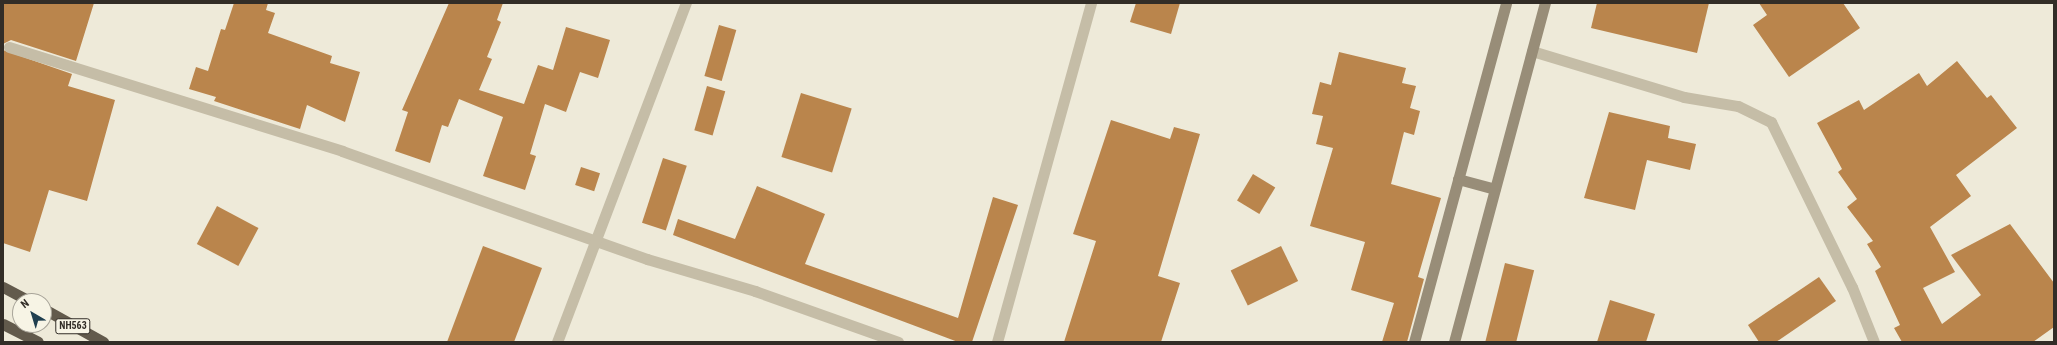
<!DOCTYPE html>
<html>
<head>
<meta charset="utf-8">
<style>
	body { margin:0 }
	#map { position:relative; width:2057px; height:345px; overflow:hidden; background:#eeead9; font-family:"Roboto Condensed",sans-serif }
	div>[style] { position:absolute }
	.building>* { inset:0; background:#ba854c; transform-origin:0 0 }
	.minor>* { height:11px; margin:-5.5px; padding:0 5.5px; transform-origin:5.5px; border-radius:5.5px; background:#c5bda7 }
	.secondary>* { height:11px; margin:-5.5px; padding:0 5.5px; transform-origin:5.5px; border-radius:5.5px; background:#988d78 }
	.trunk>* { height:11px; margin:-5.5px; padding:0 5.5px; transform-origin:5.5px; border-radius:5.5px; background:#625a4c }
	span { translate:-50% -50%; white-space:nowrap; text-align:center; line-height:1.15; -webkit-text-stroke:3.5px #f7f4e5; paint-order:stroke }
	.shield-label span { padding:1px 3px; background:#f7f4e5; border:1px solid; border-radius:3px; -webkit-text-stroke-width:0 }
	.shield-label { font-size:10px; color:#322d27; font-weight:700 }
	.frame { position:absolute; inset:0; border:4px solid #322d27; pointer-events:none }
	.north { position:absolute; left:12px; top:293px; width:40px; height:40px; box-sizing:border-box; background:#f7f4e5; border:1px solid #a8a499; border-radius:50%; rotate:322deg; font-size:11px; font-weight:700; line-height:16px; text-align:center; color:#322d27 }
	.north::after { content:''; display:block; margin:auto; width:14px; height:18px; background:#203f4f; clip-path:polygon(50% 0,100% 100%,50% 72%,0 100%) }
</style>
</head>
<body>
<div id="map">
	<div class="building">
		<i style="clip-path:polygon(3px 3px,94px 3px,76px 61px,11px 40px,3px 44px)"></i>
		<i style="clip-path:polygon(234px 3px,268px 3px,266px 10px,275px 13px,268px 33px,332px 56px,330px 63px,360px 72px,345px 122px,307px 105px,300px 129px,214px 101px,216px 97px,189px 89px,196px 67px,208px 71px,221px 29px,225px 30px)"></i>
		<i style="clip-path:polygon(449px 3px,503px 3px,497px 20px,501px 22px,487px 57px,492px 59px,479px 90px,524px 104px,538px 65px,553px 70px,566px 27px,610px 40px,598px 78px,580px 72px,566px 112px,545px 104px,530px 154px,536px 156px,525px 190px,483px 176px,503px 117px,459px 99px,448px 127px,442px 125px,430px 163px,395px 151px,408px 112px,402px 110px)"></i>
		<i style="clip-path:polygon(1136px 3px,1180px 3px,1171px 34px,1130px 22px)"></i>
		<i style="clip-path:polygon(1597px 3px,1709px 3px,1697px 53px,1591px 28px)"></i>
		<i style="clip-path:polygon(1759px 3px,1843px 3px,1860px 28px,1789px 77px,1753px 25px,1767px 15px)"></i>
		<i style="left:719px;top:25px;width:18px;height:53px;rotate:16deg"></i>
		<i style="clip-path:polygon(3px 50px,72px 74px,68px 86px,115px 100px,87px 201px,49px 190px,30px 252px,3px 243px)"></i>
		<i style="clip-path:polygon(1339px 52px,1406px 68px,1402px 83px,1416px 86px,1410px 108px,1420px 111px,1414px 135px,1404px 132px,1391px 184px,1441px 198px,1418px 277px,1424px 279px,1407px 342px,1382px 342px,1394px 303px,1351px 290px,1365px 242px,1310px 226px,1333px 148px,1316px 144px,1323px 116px,1312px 114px,1320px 82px,1331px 85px)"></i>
		<i style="clip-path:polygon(1957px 61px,1987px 98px,1991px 95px,2017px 128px,1956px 175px,1971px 196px,1930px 227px,1955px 272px,1923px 288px,1942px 324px,1981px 295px,1951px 255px,2010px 224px,2054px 283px,2054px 327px,2033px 342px,1902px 342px,1894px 328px,1900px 325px,1875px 271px,1881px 267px,1867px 244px,1873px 241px,1847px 207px,1857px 199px,1838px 172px,1842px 169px,1817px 123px,1859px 100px,1864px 110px,1919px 73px,1927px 86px)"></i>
		<i style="left:707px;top:86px;width:19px;height:46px;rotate:16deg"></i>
		<i style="left:801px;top:93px;width:53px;height:67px;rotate:17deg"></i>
		<i style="clip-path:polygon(1609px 112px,1670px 126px,1668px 138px,1696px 144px,1690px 170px,1647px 160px,1635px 210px,1584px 198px)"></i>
		<i style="clip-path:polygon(1111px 120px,1170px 139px,1174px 127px,1200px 134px,1158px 276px,1180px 283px,1161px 342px,1064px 342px,1096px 241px,1073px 234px)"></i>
		<i style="left:663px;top:158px;width:25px;height:68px;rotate:18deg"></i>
		<i style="left:581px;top:167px;width:20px;height:19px;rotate:18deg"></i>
		<i style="left:1253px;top:174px;width:26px;height:31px;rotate:31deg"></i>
		<i style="clip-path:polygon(757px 186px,825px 214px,805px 264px,958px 318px,993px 197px,1018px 205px,972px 342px,958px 342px,673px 235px,678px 219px,735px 239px)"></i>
		<i style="left:217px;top:206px;width:47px;height:43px;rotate:28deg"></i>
		<i style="clip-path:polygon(483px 246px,542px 268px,514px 342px,447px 342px)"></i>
		<i style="left:1281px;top:246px;width:39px;height:56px;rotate:64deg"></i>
		<i style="left:1505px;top:263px;width:30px;height:81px;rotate:14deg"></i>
		<i style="clip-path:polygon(1819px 277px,1836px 301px,1776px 342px,1759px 342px,1748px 325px)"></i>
		<i style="clip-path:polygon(1610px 300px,1655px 314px,1646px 342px,1597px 342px)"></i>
	</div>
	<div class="minor">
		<i style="left:9px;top:47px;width:349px;rotate:17.3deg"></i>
		<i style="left:342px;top:151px;width:324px;rotate:19.5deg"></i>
		<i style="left:647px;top:259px;width:113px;rotate:16.5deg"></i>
		<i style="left:755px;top:291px;width:152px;rotate:19.6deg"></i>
		<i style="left:1532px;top:51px;width:159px;rotate:16.8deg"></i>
		<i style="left:1684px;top:97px;width:55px;rotate:9.5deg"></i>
		<i style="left:1738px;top:106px;width:37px;rotate:26deg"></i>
		<i style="left:1771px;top:122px;width:184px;rotate:63.9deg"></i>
		<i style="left:1852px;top:287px;width:59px;rotate:68.2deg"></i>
		<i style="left:557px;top:342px;width:363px;rotate:-69.2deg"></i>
		<i style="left:997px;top:342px;width:352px;rotate:-74.5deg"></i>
	</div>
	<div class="secondary">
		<i style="left:1458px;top:179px;width:38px;rotate:15deg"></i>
		<i style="left:1414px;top:342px;width:351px;rotate:-74.8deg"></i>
		<i style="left:1454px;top:342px;width:351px;rotate:-75deg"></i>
	</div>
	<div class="trunk">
		<i style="left:3px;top:287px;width:30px;rotate:28deg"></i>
		<i style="left:44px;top:309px;width:68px;rotate:29.2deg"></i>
		<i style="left:3px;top:324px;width:39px;rotate:27deg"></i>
	</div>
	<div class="shield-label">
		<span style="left:73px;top:326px">NH563</span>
	</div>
	<div class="frame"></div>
	<div class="north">N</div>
</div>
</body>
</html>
